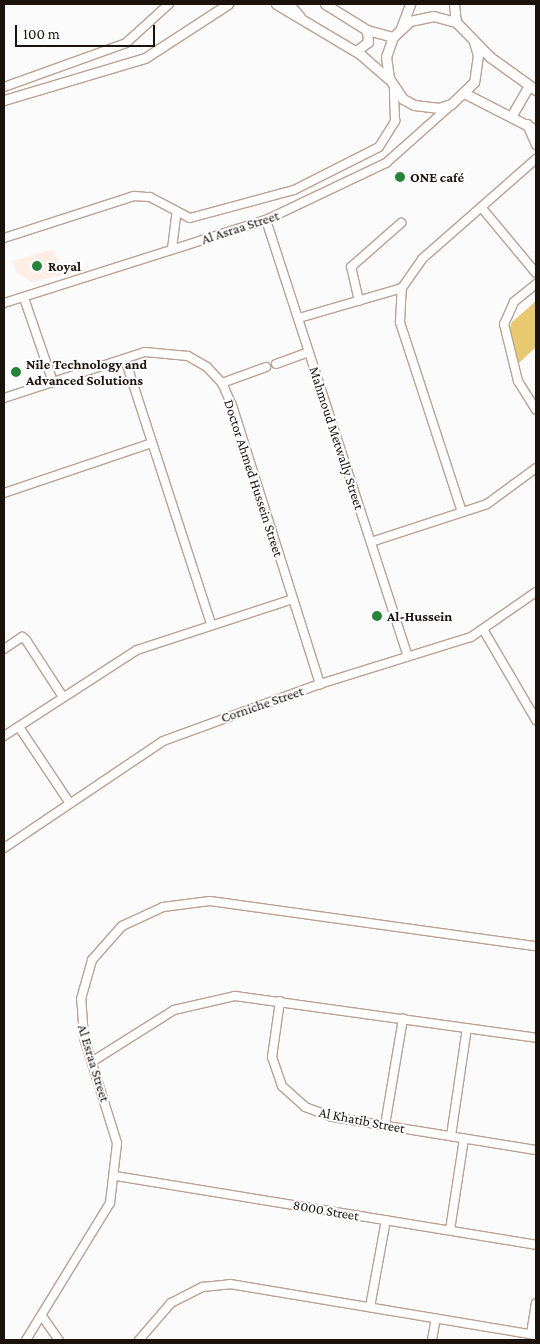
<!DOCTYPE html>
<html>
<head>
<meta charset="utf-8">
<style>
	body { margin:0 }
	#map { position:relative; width:540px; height:1344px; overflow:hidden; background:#fbfbfb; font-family:"Crimson Pro",serif }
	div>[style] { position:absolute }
	.built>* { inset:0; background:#fceee5 }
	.green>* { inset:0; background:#e7c96f }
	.roads { filter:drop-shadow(1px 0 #bca190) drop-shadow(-1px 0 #bca190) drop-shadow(0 1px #bca190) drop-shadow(0 -1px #bca190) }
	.minor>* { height:8px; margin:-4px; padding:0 4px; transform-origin:4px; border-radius:4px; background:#fff }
	.tertiary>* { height:9px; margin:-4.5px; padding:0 4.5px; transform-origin:4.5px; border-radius:4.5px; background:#fff }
	.dots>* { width:14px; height:14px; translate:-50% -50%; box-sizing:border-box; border:2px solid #fff; border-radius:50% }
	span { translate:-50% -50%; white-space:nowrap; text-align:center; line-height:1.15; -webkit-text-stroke:4px #fff; paint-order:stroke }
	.poi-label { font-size:14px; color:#1b120c; font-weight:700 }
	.left { translate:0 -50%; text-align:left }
	.street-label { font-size:14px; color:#1b120c }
	.frame { position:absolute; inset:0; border:5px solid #1b120c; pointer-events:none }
	.scale { position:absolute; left:15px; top:25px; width:140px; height:22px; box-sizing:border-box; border:2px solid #1b120c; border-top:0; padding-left:6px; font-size:15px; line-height:18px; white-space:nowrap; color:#1b120c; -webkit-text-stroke:4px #fff; paint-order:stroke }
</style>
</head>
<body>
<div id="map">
	<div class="built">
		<i style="clip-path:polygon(54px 249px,62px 275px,32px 282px,16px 272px,12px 261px)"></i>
	</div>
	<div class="green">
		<i style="clip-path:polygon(536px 301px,536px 347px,519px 363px,509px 330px,512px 322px)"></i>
	</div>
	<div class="roads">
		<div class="minor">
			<i style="left:290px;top:4px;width:16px;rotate:50deg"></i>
			<i style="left:4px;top:87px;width:130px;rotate:-19.8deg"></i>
			<i style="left:126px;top:43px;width:58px;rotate:-42.2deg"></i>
			<i style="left:481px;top:207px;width:86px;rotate:50.2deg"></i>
			<i style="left:266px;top:220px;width:459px;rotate:72deg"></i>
			<i style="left:4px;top:238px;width:137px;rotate:-17.9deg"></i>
			<i style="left:134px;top:196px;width:16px;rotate:4deg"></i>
			<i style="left:150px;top:197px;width:45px;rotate:27.7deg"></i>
			<i style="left:190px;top:218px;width:108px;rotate:-15.1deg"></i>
			<i style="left:294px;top:190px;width:95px;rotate:-26.8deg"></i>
			<i style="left:379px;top:147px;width:31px;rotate:-58deg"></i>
			<i style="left:395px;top:121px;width:32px;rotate:-92deg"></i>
			<i style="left:172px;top:249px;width:34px;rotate:-83deg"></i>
			<i style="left:536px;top:284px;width:28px;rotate:141deg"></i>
			<i style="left:514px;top:302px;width:24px;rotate:114deg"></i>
			<i style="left:504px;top:324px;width:59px;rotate:76.2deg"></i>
			<i style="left:518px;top:381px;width:34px;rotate:58deg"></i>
			<i style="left:24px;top:298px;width:89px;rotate:71deg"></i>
			<i style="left:359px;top:301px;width:35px;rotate:-103deg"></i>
			<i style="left:351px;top:267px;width:67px;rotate:-41.3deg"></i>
			<i style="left:4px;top:303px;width:275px;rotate:-17.6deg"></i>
			<i style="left:266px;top:220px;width:133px;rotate:-25.4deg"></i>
			<i style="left:386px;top:163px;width:87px;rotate:-41.7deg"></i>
			<i style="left:299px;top:318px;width:107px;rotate:-16.2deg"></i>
			<i style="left:125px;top:359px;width:279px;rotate:72deg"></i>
			<i style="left:276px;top:364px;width:35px;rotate:-20deg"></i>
			<i style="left:222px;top:383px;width:47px;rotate:-20deg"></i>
			<i style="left:4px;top:398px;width:148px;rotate:-18.1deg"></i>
			<i style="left:145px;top:352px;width:43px;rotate:5.3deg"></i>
			<i style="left:188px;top:356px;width:22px;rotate:30deg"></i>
			<i style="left:207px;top:367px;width:22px;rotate:47deg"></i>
			<i style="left:222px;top:383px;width:24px;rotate:66deg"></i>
			<i style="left:232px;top:405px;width:293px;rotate:72.5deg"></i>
			<i style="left:4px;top:493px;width:156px;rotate:-18.7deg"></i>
			<i style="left:462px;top:512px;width:200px;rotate:-108.1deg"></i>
			<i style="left:400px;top:322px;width:34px;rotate:-87deg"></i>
			<i style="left:402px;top:288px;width:35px;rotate:-55deg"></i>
			<i style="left:422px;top:259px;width:152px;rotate:-41.3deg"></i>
			<i style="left:371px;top:542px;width:122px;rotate:-18.1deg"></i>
			<i style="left:487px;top:504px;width:61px;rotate:-36.3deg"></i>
			<i style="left:484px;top:631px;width:103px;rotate:59.7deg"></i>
			<i style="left:4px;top:649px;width:22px;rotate:-34deg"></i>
			<i style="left:22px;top:637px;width:5px;rotate:37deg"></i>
			<i style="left:26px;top:640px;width:68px;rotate:57deg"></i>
			<i style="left:19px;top:727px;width:90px;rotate:56.3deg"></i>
			<i style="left:4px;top:736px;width:158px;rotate:-32.9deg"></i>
			<i style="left:137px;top:650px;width:164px;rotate:-18.1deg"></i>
			<i style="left:4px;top:848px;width:192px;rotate:-33.9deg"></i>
			<i style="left:163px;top:741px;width:167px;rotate:-20deg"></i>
			<i style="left:320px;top:684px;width:158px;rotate:-17.3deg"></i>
			<i style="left:471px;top:637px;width:79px;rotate:-34.7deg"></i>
			<i style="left:280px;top:1001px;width:57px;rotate:98.1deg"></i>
			<i style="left:272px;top:1057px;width:31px;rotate:71deg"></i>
			<i style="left:282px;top:1086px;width:31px;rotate:42deg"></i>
			<i style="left:305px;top:1107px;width:29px;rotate:20deg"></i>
			<i style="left:332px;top:1117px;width:207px;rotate:9.2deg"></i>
			<i style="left:93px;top:1061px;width:96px;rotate:-32.2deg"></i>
			<i style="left:174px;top:1010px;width:63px;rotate:-12.9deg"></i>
			<i style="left:235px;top:996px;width:304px;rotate:7.9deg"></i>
			<i style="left:385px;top:1125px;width:108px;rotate:-80.4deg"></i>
			<i style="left:451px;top:1136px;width:109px;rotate:-81.6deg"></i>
			<i style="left:116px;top:1176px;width:426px;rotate:9.3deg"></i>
			<i style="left:450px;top:1230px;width:92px;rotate:-81.3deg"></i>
			<i style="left:370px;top:1307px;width:88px;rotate:-79.6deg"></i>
			<i style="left:42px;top:1316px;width:29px;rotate:55deg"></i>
			<i style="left:531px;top:1334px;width:31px;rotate:-81deg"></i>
			<i style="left:26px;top:1340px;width:161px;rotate:-58.5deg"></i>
			<i style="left:110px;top:1203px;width:60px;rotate:-83.3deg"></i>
			<i style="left:117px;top:1143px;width:110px;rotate:-107.4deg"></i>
			<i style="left:84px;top:1038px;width:39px;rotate:-94deg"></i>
			<i style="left:81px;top:999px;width:41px;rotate:-74.2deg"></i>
			<i style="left:92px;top:960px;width:45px;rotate:-48.6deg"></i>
			<i style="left:122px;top:926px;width:45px;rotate:-24.9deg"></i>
			<i style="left:163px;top:907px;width:47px;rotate:-7.3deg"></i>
			<i style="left:210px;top:901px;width:329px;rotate:7.9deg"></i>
			<i style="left:139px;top:1340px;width:49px;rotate:-49.1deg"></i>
			<i style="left:171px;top:1303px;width:36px;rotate:-27deg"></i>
			<i style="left:203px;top:1287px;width:27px;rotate:-6deg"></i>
			<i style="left:230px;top:1284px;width:310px;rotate:9.5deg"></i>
			<i style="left:432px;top:1340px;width:22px;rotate:-80deg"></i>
		</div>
		<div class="tertiary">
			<i style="left:276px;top:4px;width:98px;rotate:30.8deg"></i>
			<i style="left:360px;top:54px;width:37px;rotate:41deg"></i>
			<i style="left:325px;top:4px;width:49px;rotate:31.8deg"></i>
			<i style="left:367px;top:30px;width:27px;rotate:15deg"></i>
			<i style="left:454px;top:4px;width:18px;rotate:84deg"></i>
			<i style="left:401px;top:28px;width:26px;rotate:-69deg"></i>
			<i style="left:474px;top:42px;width:14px;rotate:73deg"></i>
			<i style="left:478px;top:55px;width:27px;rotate:98deg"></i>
			<i style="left:474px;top:82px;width:32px;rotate:136deg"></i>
			<i style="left:451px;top:104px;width:13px;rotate:162deg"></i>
			<i style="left:439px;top:108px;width:25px;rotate:-173deg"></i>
			<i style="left:414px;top:105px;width:13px;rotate:-151deg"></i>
			<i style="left:403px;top:99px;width:25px;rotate:-124deg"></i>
			<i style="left:389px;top:78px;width:21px;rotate:-98deg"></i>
			<i style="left:386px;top:57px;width:21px;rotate:-71deg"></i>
			<i style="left:393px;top:37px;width:23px;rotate:-43deg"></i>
			<i style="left:410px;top:21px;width:24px;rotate:-12deg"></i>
			<i style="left:433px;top:16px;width:24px;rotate:15deg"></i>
			<i style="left:456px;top:22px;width:49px;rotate:45.8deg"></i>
			<i style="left:490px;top:57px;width:57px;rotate:35.7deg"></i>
			<i style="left:356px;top:51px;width:15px;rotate:-37deg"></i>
			<i style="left:368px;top:42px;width:12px;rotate:-95deg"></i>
			<i style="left:466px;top:94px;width:79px;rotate:27.2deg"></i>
			<i style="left:4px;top:100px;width:147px;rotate:-16.6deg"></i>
			<i style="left:145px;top:58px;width:99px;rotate:-33deg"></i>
			<i style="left:512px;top:115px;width:34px;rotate:-60deg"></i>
			<i style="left:527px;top:124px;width:22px;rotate:66deg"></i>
		</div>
	</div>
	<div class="dots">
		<i style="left:400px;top:177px;background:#258437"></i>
		<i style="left:37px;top:266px;background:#258437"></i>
		<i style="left:16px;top:372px;background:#258437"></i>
		<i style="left:377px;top:616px;background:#258437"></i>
	</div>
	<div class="poi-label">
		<span class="left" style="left:410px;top:177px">ONE café</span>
		<span class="left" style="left:48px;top:266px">Royal</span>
		<span class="left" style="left:26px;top:372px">Nile Technology and<br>Advanced Solutions</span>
		<span class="left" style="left:387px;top:616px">Al-Hussein</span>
	</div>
	<div class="street-label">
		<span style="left:240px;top:227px;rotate:-18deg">Al Asraa Street</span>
		<span style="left:337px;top:438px;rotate:72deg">Mahmoud Metwally Street</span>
		<span style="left:254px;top:478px;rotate:72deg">Doctor Ahmed Hussein Street</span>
		<span style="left:262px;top:704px;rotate:-19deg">Corniche Street</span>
		<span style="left:94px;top:1063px;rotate:73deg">Al Esraa Street</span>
		<span style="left:362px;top:1120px;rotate:11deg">Al Khatib Street</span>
		<span style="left:326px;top:1210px;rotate:10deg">8000 Street</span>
	</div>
	<div class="frame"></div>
	<div class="scale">100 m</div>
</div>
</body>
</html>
